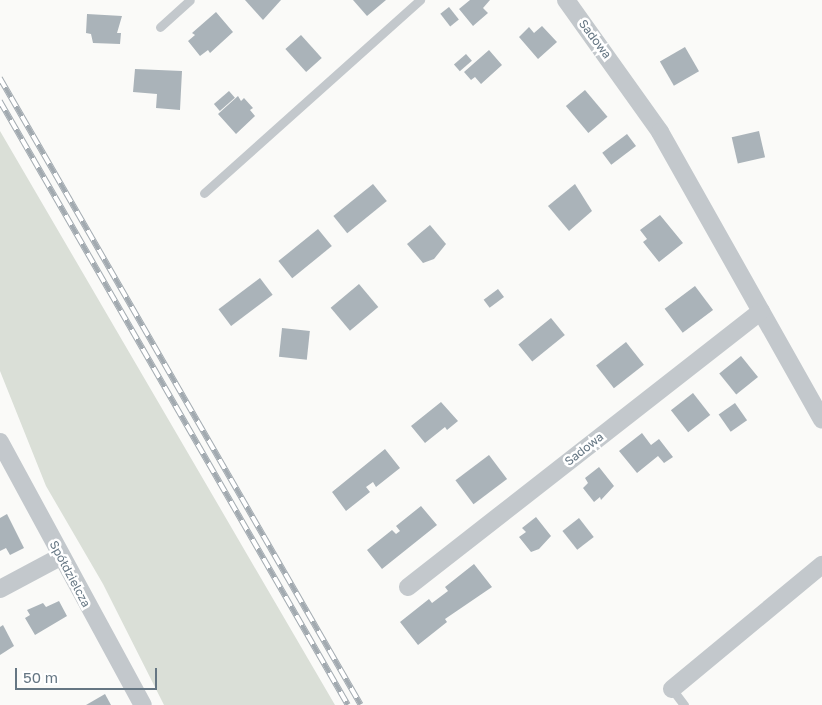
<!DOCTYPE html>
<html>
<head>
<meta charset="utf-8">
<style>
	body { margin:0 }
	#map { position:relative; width:822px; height:705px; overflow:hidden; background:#fafaf8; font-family:"Golos Text",sans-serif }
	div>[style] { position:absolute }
	.green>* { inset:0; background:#dadfd7 }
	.building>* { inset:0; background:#aab3b9; transform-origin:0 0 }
	.service>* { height:9px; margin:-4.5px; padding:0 4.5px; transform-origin:4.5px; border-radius:4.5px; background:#c3c8cc }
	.minor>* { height:18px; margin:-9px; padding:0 9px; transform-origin:9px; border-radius:9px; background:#c3c8cc }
	.rail>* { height:5.5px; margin-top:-2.75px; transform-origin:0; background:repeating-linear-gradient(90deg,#fff 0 11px,#a2aab0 0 22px); box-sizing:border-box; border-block:1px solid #a2aab0 }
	span { translate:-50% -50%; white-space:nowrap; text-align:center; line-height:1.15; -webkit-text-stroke:5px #fff; paint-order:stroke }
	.street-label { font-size:12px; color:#657683 }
	.scale { position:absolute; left:15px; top:668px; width:142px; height:22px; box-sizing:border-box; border:2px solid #657683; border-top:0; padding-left:6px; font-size:15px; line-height:18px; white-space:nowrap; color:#657683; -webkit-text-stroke:4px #fff; paint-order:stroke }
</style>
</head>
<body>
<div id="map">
	<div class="green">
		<i style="clip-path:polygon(0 131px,335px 705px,164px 705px,103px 584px,46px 486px,0 371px)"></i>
	</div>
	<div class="building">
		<i style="clip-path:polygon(245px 0,281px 0,263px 20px)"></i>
		<i style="clip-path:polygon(353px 0,386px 0,367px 16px)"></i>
		<i style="clip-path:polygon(470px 0,490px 0,483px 8px,488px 13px,473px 26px,459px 9px)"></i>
		<i style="left:449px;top:7px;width:16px;height:11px;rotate:52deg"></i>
		<i style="clip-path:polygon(216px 12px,233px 32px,210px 53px,208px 50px,200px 56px,188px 41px,195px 35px,192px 33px)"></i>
		<i style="clip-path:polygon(87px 14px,122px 16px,117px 33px,121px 33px,120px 44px,93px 43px,91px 34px,86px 33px)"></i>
		<i style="clip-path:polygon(542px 26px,557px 42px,538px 59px,519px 37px,529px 27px,534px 33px)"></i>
		<i style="left:301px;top:35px;width:31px;height:21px;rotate:48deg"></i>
		<i style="left:685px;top:47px;width:28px;height:29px;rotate:60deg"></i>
		<i style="clip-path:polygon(489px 50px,502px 65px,481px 84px,475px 77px,471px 80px,464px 72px)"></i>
		<i style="left:466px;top:54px;width:9px;height:16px;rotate:49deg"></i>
		<i style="clip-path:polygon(135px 69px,182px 71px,180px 110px,156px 108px,157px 94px,133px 92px)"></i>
		<i style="left:585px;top:90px;width:35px;height:25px;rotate:50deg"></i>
		<i style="left:229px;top:91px;width:9px;height:20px;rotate:49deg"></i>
		<i style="clip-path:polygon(238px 96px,241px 101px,244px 98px,253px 108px,250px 110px,255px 116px,236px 134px,218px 114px)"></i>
		<i style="left:759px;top:131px;width:27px;height:28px;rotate:77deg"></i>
		<i style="left:627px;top:134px;width:15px;height:31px;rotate:53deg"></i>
		<i style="left:373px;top:184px;width:22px;height:51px;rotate:51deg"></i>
		<i style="clip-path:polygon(575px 184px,592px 211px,569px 231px,548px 206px)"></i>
		<i style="clip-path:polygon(660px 215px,683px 243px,659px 262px,643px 242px,647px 239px,640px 230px)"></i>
		<i style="clip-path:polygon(430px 225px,446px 244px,434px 259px,423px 263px,407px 244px)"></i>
		<i style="left:318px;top:229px;width:22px;height:51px;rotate:51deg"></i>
		<i style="left:260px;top:278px;width:21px;height:52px;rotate:53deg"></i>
		<i style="left:359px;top:284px;width:30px;height:37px;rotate:50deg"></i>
		<i style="left:695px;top:286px;width:30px;height:38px;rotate:53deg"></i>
		<i style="left:498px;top:289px;width:10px;height:18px;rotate:53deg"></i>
		<i style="left:551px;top:318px;width:22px;height:42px;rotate:51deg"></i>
		<i style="left:282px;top:328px;width:28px;height:29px;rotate:6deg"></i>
		<i style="left:626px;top:342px;width:29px;height:38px;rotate:52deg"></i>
		<i style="left:741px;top:356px;width:27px;height:28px;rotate:51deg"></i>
		<i style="left:693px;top:393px;width:28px;height:28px;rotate:52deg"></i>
		<i style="clip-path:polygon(441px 402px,458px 421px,447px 430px,445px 427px,425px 443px,411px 426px)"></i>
		<i style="left:735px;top:403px;width:21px;height:20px;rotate:55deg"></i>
		<i style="clip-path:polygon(642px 433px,651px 445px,659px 439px,673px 457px,664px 463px,658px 456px,637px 473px,619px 451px)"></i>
		<i style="clip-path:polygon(385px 449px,400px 468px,376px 487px,373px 482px,366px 487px,370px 492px,346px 511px,332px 492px)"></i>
		<i style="left:489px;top:455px;width:30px;height:42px;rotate:53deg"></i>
		<i style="clip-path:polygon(599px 467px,614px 486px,601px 500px,600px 497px,594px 502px,583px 488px,588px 483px,585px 478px)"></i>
		<i style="clip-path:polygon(421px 506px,437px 525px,382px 569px,367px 550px,392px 530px,396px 534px,400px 531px,396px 526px)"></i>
		<i style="clip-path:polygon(7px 514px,24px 548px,10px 555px,6px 548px,0 551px,0 518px)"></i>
		<i style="clip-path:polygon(536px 517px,551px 536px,539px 549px,531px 552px,519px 537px,526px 532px,522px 528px)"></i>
		<i style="left:579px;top:518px;width:24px;height:21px;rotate:52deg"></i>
		<i style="clip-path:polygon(474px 564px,492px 587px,445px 619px,447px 622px,418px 645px,400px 622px,429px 599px,432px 603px,448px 591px,445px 587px)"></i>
		<i style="clip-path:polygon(59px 601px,67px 616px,35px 635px,25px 618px,30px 615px,27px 610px,43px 603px,46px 607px)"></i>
		<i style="clip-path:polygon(3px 625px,14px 646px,0 655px,0 627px)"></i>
		<i style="clip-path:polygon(105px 694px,111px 705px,86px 705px)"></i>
	</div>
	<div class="service">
		<i style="left:160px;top:27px;width:40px;rotate:-42deg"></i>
		<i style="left:204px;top:193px;width:290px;rotate:-41.8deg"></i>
		<i style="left:672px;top:689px;width:20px;rotate:53deg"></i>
	</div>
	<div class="minor">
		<i style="left:566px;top:0;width:162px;rotate:54.5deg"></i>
		<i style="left:660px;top:132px;width:330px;rotate:60.6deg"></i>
		<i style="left:0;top:442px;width:299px;rotate:61.5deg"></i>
		<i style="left:408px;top:587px;width:448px;rotate:-38deg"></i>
		<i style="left:0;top:589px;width:68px;rotate:-28.1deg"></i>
		<i style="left:672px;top:689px;width:195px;rotate:-39.6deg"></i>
	</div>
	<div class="rail">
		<i style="left:0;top:78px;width:723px;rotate:60.07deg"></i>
		<i style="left:0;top:101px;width:697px;rotate:60.05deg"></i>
	</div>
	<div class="street-label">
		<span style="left:595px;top:39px;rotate:53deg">Sadowa</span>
		<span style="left:584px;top:449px;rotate:-38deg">Sadowa</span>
		<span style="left:70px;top:574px;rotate:62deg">Spółdzielcza</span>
	</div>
	<div class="scale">50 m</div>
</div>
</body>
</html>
